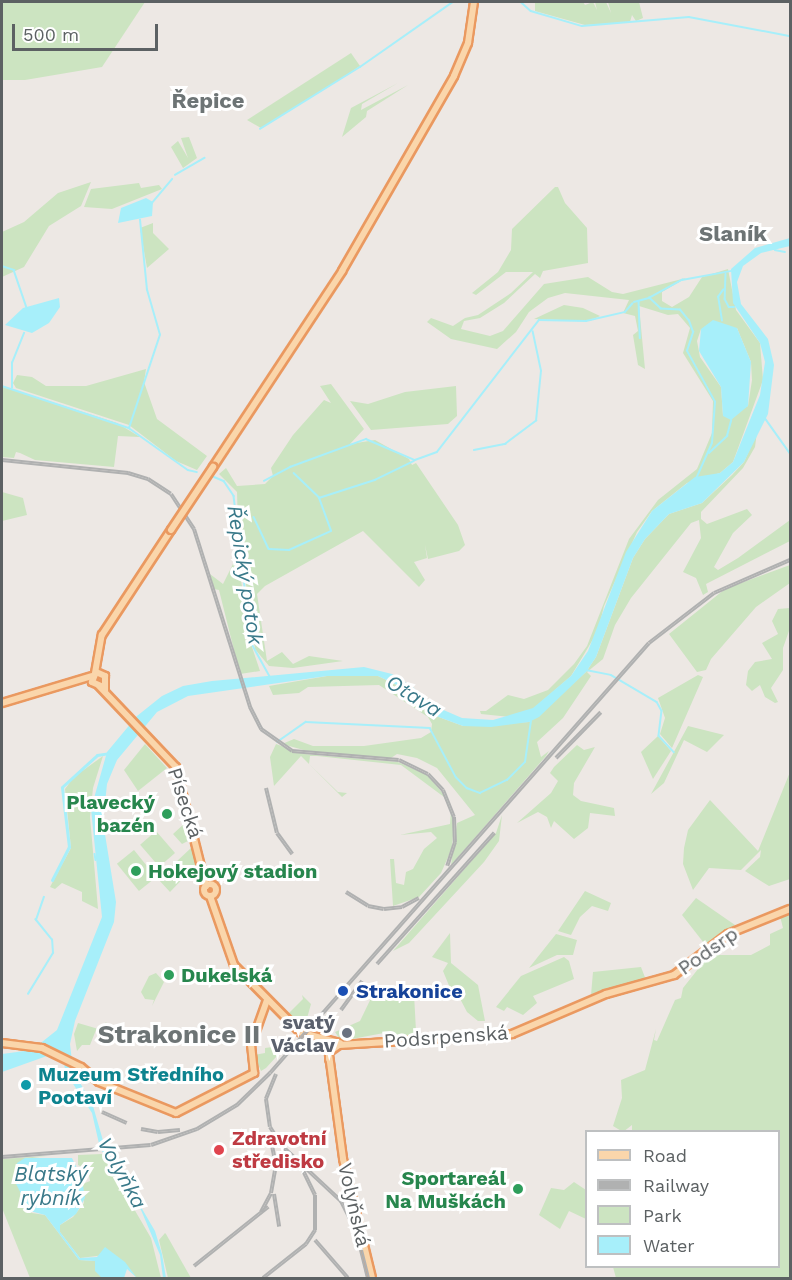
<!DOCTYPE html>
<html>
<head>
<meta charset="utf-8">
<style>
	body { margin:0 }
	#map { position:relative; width:792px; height:1280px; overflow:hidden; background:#ede8e4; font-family:"Work Sans",sans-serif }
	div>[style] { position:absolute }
	.green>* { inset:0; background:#cce4c1; transform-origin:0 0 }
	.water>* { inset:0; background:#a7effa }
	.stream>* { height:1.5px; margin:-0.75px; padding:0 0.75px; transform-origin:0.75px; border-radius:0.75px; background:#a7effa }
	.canal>* { height:3px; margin:-1.5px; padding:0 1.5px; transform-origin:1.5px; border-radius:1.5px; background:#a7effa }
	.roads { filter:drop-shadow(2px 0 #ea9960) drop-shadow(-2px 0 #ea9960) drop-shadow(0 2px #ea9960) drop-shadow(0 -2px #ea9960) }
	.major>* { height:6px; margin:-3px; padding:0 3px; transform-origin:3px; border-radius:3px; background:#fad6ab }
	.major>.ring { margin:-3px; padding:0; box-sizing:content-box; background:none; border:6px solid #fad6ab; border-radius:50% }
	.rail>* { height:4px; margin-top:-2px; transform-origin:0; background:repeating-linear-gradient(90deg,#fff 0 4.5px,#b0b1b1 0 9px); box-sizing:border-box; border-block:2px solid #b0b1b1 }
	.bridges { filter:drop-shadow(2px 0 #ea9960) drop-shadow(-2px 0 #ea9960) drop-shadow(0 2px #ea9960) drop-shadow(0 -2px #ea9960) }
	.major-bridge>* { height:6px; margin:-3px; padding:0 3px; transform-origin:3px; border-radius:3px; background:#fad6ab }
	.dots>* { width:16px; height:16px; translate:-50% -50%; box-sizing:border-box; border:3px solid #fff; border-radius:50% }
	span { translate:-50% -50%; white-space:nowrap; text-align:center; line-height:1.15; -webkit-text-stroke:6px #fff; paint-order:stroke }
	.leisure-label { font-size:20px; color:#27864d; font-weight:700 }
	.right { translate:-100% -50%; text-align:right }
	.left { translate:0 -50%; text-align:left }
	.street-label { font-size:20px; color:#5c6163 }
	.transit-label { font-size:20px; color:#164399; font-weight:700 }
	.worship-label { font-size:20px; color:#5b616d; font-weight:700 }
	.culture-label { font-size:20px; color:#0d838f; font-weight:700 }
	.health-label { font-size:20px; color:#be3a42; font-weight:700 }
	.water-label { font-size:21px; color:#397989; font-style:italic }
	.quarter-label { font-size:22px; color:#6d7475; font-weight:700 }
	.district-label { font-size:26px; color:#6d7475; font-weight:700 }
	.frame { position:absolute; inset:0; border:3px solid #5c6163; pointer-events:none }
	.legend { position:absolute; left:585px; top:1130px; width:195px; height:138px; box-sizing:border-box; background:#fff; border:2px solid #bec0c1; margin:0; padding:8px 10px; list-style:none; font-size:18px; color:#5c6163 }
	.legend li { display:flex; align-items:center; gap:12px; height:30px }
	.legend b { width:30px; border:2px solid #bec0c1 }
	.scale { position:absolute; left:12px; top:24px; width:146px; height:27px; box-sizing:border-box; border:3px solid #5c6163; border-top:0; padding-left:8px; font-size:18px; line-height:21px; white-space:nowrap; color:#5c6163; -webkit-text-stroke:4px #fff; paint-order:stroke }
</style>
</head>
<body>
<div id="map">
	<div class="green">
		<i style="clip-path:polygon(2px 2px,145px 2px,102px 67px,25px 80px,2px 80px)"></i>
		<i style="clip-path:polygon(535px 2px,583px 2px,585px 5px,593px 2px,597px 10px,595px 2px,606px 2px,611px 13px,608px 2px,639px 2px,643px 18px,636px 21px,632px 15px,630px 22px,585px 25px,535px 11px)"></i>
		<i style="clip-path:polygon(351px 53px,360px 66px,345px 76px,261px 128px,247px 120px)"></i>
		<i style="clip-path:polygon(398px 83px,362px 104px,361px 110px,408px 85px,367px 111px,366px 117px,342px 137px,351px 108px)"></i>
		<i style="clip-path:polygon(189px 137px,197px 158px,183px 168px,171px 147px,178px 141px,188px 158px,181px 138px)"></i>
		<i style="clip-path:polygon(91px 182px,81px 206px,49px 226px,24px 267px,2px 277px,2px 232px,24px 222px,58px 193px)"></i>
		<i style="clip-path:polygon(139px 183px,141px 188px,159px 185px,162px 189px,112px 209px,84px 207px,91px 189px)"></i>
		<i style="clip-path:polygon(evenodd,555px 187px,558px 187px,565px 203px,587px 228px,588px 263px,543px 271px,540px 278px,535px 274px,504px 303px,480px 318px,464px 321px,461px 329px,490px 336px,503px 331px,544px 284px,588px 277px,612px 292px,623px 294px,686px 278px,662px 292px,662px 301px,672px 307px,689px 297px,702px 277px,728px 269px,736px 310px,760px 343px,763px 380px,733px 462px,720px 473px,687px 483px,652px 511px,637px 532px,604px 606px,598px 631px,571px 676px,533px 709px,511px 717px,481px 714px,480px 711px,486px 711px,508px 695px,524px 699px,548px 690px,574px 664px,587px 646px,629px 539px,658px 500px,697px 469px,712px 433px,713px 401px,683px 353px,690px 328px,678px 314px,668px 315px,639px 306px,645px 369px,638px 365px,633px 335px,638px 331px,635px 316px,623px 313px,629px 300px,565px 293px,548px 298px,529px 312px,516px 332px,497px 349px,451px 339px,427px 322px,431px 318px,453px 326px,465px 318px,478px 315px,511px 293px,533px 272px,506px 272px,476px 295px,472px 293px,498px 272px,511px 250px,512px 229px,555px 187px,737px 328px,751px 362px,752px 380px,748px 406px,723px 416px,721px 387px,700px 357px,697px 341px,701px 329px,737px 328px)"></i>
		<i style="clip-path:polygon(153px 223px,153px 233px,169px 249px,147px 268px,140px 228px)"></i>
		<i style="clip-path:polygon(564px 305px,583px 308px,600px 316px,590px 321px,534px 319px)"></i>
		<i style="clip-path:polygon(146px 369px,144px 382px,157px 419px,207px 456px,197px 470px,176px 461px,129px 425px,16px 388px,13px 383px,17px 375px,32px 377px,46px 386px,86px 386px)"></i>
		<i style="clip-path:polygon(331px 384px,364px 429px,350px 444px,375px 440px,409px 459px,412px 465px,416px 463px,458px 525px,465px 545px,459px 551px,428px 559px,425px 545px,427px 558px,414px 562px,425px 580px,419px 587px,363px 531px,265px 586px,257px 594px,267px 661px,282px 652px,293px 664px,309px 656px,343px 661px,293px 668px,269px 666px,255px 649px,238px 528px,237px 492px,219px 474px,226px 468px,237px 486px,265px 484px,273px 476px,271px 468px,293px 435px,324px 400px,331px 403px,320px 386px)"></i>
		<i style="clip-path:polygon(2px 386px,117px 423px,140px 437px,118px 436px,114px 467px,35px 460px,20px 453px,16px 452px,14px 458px,2px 457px)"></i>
		<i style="clip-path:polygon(456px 386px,457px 416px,448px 424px,371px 430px,350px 401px,368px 404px,405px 392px)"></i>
		<i style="clip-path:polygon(757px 432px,755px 447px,743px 468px,701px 512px,701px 519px,707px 524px,747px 509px,752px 515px,733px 533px,714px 567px,718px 570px,738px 558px,790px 520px,790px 541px,706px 584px,708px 592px,703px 595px,696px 578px,683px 572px,701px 538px,699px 520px,691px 523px,631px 598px,615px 625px,603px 659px,587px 672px,591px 676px,563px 718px,537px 742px,541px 757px,549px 751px,546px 756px,451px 865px,457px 823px,475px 815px,437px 768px,417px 758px,397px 754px,391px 758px,311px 752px,282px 744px,294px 739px,313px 746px,364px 746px,421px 738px,431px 732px,432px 724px,428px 717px,379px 685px,308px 687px,299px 693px,273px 695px,269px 686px,327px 676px,378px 676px,397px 685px,436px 716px,463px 726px,529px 722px,586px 672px,596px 657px,633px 558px,645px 539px,669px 514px,702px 503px,732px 475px,744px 462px)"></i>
		<i style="clip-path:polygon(2px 492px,23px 498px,27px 515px,2px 521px)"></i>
		<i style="clip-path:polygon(237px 556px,252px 647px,260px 671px,240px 674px,219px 590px,214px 589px,210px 574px,223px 584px)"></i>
		<i style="clip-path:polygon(790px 565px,790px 583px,756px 607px,711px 659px,706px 670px,697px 672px,669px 634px,725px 589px)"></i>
		<i style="clip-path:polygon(790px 608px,790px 628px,783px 648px,783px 670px,771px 688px,778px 702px,775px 703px,765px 697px,760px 685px,752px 691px,746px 685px,748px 671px,755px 662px,772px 659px,762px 643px,778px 634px,772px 621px,778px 609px)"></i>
		<i style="clip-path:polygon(698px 675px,703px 677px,672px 748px,660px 734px,665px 718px,658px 698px)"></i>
		<i style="clip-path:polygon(688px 726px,724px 735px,707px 752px,684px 740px,664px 783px,651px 794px)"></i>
		<i style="clip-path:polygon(602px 735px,574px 783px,573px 795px,581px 801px,614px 808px,615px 816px,590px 813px,588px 828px,574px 839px,554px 821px,551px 828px,547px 817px,538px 812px,517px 823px,551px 793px,558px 781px,550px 773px,554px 767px,577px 745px,584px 750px,595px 747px)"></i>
		<i style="clip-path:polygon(658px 736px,671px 751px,653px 779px,641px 752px)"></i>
		<i style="clip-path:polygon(145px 744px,167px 768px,138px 791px,124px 770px)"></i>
		<i style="clip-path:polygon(276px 744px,304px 754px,398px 762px,427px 775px,446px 797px,451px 810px,454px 823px,452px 848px,441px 873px,419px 897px,393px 906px,390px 859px,394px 859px,396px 883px,404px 885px,406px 872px,413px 869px,424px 849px,437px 838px,431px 832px,400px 835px,450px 824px,451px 811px,444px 797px,401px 765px,317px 756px,310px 756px,309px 764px,338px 792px,347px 793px,342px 797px,301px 756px,274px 786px,270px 757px)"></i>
		<i style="clip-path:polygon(103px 756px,93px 788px,90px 817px,98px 909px,82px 901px,82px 892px,62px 883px,55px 889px,50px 887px,71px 848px,65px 789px,74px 777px)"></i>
		<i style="clip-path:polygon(790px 772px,790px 879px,769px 886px,745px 871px,760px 857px,761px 850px,741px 870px,709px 868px,693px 890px,683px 864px,684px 848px,688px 830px,710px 800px,758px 851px)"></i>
		<i style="clip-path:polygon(184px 812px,200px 868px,194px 867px,170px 892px,158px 879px,192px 847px,190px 840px,182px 844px,173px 834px,185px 823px)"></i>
		<i style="clip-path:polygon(502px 815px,499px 841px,484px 862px,409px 943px,393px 951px,496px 833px)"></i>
		<i style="left:156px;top:831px;width:29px;height:21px;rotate:49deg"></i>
		<i style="left:134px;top:850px;width:35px;height:22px;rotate:51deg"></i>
		<i style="clip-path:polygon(585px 891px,611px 903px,608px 911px,592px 906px,580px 917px,571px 935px,558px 931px)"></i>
		<i style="clip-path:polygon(696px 898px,735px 925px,707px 947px,682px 915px)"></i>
		<i style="clip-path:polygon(790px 914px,790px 1278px,616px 1278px,613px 1267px,778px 1266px,778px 1132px,632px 1132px,632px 1125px,623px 1132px,613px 1126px,622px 1098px,621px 1080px,645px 1070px,656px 1029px,654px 1040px,657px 1041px,675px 1000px,681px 998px,683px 988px,702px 964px,702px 957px,712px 948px,717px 955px,751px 955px,770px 945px,770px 934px,783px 928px,780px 916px)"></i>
		<i style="clip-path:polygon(450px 933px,451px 963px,478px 985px,485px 1021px,478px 1021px,467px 1012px,456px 991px,450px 988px,443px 971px,448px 963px,432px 957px)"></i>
		<i style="clip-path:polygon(556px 934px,577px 940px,573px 955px,557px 955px,529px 968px)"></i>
		<i style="clip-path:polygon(564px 957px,569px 961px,574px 979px,533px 996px,537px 1003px,523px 1015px,507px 1007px,504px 1011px,496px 1007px,521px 976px)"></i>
		<i style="clip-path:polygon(641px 967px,646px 980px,591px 995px,593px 972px)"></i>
		<i style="clip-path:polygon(156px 973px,164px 982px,152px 1006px,154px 1000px,145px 999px,141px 992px,149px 976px)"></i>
		<i style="clip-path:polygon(375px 990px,414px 994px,416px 1031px,411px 1036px,384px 1033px,341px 1041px,335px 1032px,360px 1021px)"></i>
		<i style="clip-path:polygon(302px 995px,311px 1004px,304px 1029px,287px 1015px,303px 999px)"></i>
		<i style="clip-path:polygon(106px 1022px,112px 1035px,96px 1030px,90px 1045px,82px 1045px,77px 1051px,74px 1034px,78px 1023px,102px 1030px)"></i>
		<i style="clip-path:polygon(287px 1045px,266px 1068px,261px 1071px,254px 1055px,265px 1053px,265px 1048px)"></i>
		<i style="clip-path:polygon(102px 1154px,151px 1238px,161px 1278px,137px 1278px,113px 1254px,80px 1258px,60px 1232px,60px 1225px,73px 1217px,84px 1203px,82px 1179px,85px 1183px,90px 1181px,88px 1170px,78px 1165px,78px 1155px)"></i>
		<i style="clip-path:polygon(47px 1156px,25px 1159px,20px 1193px,32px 1213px,45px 1215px,79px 1260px,95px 1261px,112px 1278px,30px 1278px,2px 1208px,2px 1159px)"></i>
		<i style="clip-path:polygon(574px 1182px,586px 1190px,586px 1219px,569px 1211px,560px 1229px,539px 1215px,551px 1188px,564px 1190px)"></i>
		<i style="clip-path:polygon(165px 1233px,166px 1234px,191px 1278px,168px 1278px,159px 1240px)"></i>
	</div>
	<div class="water">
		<i style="clip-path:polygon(146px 198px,153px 202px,152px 216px,118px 223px,121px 208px)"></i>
		<i style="clip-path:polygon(790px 238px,790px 246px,761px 253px,743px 266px,737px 282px,741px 304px,768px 339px,774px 365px,768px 414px,744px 462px,702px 503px,669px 514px,645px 539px,633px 558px,596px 657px,586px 672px,539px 717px,529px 722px,491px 727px,463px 726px,436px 716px,397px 685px,378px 676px,327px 676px,188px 696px,157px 712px,117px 760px,107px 784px,103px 822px,116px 902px,114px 922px,75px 1021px,70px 1044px,73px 1070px,93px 1106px,104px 1144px,155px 1231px,162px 1254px,166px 1278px,163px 1278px,160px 1255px,141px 1210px,100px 1148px,92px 1113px,66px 1073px,61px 1051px,2px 1072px,2px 1054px,32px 1050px,57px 1030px,102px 917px,91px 809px,107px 752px,137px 716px,162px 696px,183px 686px,212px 681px,364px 667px,392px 674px,414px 688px,425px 702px,462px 718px,493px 720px,533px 708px,571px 676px,588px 651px,626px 552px,652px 511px,695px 477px,720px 473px,733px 462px,760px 395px,765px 362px,760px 343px,733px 303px,731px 269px,755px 248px)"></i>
		<i style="clip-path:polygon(59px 298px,60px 307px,49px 323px,32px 333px,5px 325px,23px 308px)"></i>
		<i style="clip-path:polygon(713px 320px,737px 328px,751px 362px,748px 406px,731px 420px,723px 416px,721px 387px,699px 351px,701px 329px)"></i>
		<i style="clip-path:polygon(25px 1158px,72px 1158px,82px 1179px,85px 1198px,76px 1214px,60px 1225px,60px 1232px,80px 1258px,97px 1257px,105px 1247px,125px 1262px,137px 1278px,127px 1269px,124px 1278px,101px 1277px,95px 1271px,95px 1261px,79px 1260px,45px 1215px,30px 1211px,14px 1180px,17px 1163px)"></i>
	</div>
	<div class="stream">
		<i style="left:521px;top:2px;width:13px;rotate:42deg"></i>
		<i style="left:531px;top:11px;width:53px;rotate:16.4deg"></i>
		<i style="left:582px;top:26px;width:107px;rotate:-4.8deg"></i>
		<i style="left:689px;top:17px;width:103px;rotate:10.7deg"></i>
		<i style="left:260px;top:129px;width:118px;rotate:-31.8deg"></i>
		<i style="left:360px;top:67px;width:113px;rotate:-35deg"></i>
		<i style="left:175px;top:175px;width:34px;rotate:-30deg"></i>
		<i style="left:152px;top:203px;width:31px;rotate:-50deg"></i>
		<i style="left:775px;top:250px;width:10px;rotate:11deg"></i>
		<i style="left:2px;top:266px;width:13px;rotate:18deg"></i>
		<i style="left:14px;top:270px;width:40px;rotate:71.1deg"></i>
		<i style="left:726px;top:274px;width:25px;rotate:92deg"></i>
		<i style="left:725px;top:299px;width:9px;rotate:63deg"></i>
		<i style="left:729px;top:307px;width:5px"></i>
		<i style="left:639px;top:301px;width:37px;rotate:88deg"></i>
		<i style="left:634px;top:302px;width:16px;rotate:-15deg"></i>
		<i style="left:722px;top:321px;width:24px;rotate:-99deg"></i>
		<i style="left:718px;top:297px;width:9px;rotate:-54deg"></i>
		<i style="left:2px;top:386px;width:134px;rotate:18.3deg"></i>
		<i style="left:129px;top:428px;width:72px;rotate:35.4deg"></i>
		<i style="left:188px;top:470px;width:9px;rotate:13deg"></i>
		<i style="left:12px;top:388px;width:25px;rotate:-90deg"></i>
		<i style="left:12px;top:363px;width:32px;rotate:-68deg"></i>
		<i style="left:765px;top:418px;width:43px;rotate:54.5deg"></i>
		<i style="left:129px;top:428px;width:98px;rotate:-71.6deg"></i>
		<i style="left:160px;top:335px;width:47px;rotate:-106.1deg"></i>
		<i style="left:147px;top:290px;width:70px;rotate:-95.7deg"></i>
		<i style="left:474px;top:450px;width:32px;rotate:-11deg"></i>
		<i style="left:505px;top:444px;width:39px;rotate:-37deg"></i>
		<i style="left:536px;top:421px;width:50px;rotate:-84.3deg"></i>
		<i style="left:541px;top:371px;width:40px;rotate:-102deg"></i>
		<i style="left:709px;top:453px;width:25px;rotate:-43deg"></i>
		<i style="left:727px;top:436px;width:16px;rotate:-75deg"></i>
		<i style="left:294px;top:473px;width:35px;rotate:44deg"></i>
		<i style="left:212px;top:476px;width:13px;rotate:23deg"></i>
		<i style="left:224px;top:481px;width:18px;rotate:56deg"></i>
		<i style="left:234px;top:496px;width:149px;rotate:83.1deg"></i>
		<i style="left:252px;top:644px;width:37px;rotate:61deg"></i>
		<i style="left:696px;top:479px;width:39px;rotate:-66deg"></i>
		<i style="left:712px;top:443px;width:41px;rotate:-85.8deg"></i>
		<i style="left:715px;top:402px;width:58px;rotate:-118.8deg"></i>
		<i style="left:687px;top:351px;width:20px;rotate:-72deg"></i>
		<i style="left:693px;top:332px;width:12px;rotate:-110deg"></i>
		<i style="left:689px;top:321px;width:14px;rotate:-129deg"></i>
		<i style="left:680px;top:310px;width:19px;rotate:-177deg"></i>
		<i style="left:661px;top:309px;width:16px;rotate:-137deg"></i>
		<i style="left:649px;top:298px;width:38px;rotate:-29deg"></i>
		<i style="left:682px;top:280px;width:50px;rotate:-10.4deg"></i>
		<i style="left:264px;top:481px;width:30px;rotate:-28deg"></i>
		<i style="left:290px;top:467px;width:81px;rotate:-20.2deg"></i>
		<i style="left:366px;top:439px;width:53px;rotate:23.2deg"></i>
		<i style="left:415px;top:460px;width:23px;rotate:-20deg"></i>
		<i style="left:437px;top:452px;width:167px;rotate:-52.3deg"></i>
		<i style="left:539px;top:320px;width:47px;rotate:1.2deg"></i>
		<i style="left:586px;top:321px;width:40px;rotate:-13deg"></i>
		<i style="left:625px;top:312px;width:11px;rotate:-49deg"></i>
		<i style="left:254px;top:517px;width:35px;rotate:65deg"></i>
		<i style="left:269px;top:549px;width:20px;rotate:3deg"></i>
		<i style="left:289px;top:550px;width:46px;rotate:-24.3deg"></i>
		<i style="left:331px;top:531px;width:35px;rotate:-110deg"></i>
		<i style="left:319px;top:498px;width:59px;rotate:-17.8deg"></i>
		<i style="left:375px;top:480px;width:43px;rotate:-26deg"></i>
		<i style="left:586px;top:670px;width:25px;rotate:11deg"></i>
		<i style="left:611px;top:675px;width:53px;rotate:30.4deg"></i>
		<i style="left:657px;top:702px;width:10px;rotate:61deg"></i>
		<i style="left:662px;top:711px;width:25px;rotate:97deg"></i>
		<i style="left:659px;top:736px;width:22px;rotate:47deg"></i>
		<i style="left:277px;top:742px;width:35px;rotate:-35deg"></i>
		<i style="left:306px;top:722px;width:124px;rotate:2.8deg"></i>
		<i style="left:430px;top:728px;width:55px;rotate:62deg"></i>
		<i style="left:456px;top:777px;width:16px;rotate:45deg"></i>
		<i style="left:467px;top:788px;width:14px;rotate:21deg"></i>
		<i style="left:480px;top:793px;width:30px;rotate:-26deg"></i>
		<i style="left:507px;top:780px;width:25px;rotate:-45deg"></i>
		<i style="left:525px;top:762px;width:41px;rotate:-81.7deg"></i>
		<i style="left:95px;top:854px;width:6px;rotate:81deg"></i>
		<i style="left:28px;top:994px;width:48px;rotate:-58.6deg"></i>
		<i style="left:53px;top:953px;width:13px;rotate:-94deg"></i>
		<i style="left:52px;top:940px;width:26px;rotate:-129deg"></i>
		<i style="left:36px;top:920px;width:24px;rotate:-71deg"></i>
	</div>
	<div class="canal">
		<i style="left:52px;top:880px;width:37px;rotate:-63deg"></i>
		<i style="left:69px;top:847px;width:60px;rotate:-96.7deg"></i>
		<i style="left:62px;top:787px;width:47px;rotate:-42.4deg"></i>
		<i style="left:97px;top:755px;width:12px;rotate:-9deg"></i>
	</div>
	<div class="roads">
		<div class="major">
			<i style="left:213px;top:467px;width:235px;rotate:-56.6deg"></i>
			<i style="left:342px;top:271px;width:225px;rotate:-60.1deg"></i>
			<i style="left:454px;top:76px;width:36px;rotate:-67deg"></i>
			<i style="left:468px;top:43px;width:41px;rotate:-81.7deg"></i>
			<i style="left:95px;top:673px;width:39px;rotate:-80deg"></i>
			<i style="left:102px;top:635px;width:126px;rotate:-56.7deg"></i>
			<i style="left:99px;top:686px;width:112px;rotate:46.5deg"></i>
			<i style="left:176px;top:767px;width:123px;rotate:75.9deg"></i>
			<i style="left:101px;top:686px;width:10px;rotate:-156deg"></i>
			<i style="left:92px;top:682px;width:11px;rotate:-68deg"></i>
			<i style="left:96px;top:672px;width:10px;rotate:24deg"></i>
			<i style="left:105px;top:676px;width:15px;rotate:90deg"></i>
			<i style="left:2px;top:703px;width:94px;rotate:-16.7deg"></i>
			<i class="ring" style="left:204px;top:884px;width:6px;height:6px"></i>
			<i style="left:210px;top:896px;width:73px;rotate:70.8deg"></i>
			<i style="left:234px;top:965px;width:95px;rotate:45.4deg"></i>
			<i style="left:310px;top:1035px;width:31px;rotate:15deg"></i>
			<i style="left:327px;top:1040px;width:120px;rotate:82.3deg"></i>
			<i style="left:343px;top:1159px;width:122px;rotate:76.3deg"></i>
			<i style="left:2px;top:1043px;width:40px;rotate:7.1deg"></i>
			<i style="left:42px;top:1048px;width:43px;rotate:26deg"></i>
			<i style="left:81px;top:1067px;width:23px;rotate:40deg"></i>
			<i style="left:99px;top:1082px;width:83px;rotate:21.9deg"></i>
			<i style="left:176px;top:1113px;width:88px;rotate:-27.1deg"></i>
			<i style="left:254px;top:1073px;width:28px;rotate:-96deg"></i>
			<i style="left:251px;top:1045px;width:48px;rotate:-70.4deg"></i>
			<i style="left:329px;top:1059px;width:7px;rotate:-90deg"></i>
			<i style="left:329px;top:1052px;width:12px;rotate:-35deg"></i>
			<i style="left:339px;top:1045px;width:173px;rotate:-3.6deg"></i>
			<i style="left:512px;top:1034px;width:102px;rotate:-23.1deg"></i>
			<i style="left:606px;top:994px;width:71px;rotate:-15.6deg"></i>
			<i style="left:674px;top:975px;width:68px;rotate:-37.2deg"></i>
			<i style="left:728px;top:934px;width:67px;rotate:-22deg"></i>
		</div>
	</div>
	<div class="rail">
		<i style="left:2px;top:460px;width:127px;rotate:5.9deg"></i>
		<i style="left:128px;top:473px;width:21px;rotate:17deg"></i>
		<i style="left:148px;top:479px;width:27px;rotate:33deg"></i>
		<i style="left:171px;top:494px;width:42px;rotate:56.7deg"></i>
		<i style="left:194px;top:529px;width:187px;rotate:72.5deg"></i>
		<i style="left:250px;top:707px;width:25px;rotate:63deg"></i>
		<i style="left:261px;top:729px;width:38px;rotate:35deg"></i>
		<i style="left:292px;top:751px;width:107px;rotate:4.8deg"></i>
		<i style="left:399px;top:760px;width:32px;rotate:26deg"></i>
		<i style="left:428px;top:774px;width:22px;rotate:47deg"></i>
		<i style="left:443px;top:790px;width:29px;rotate:68deg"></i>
		<i style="left:454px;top:817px;width:25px;rotate:88deg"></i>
		<i style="left:455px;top:842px;width:25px;rotate:108deg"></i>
		<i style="left:556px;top:758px;width:64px;rotate:-45.6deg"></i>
		<i style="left:266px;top:788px;width:46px;rotate:76.3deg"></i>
		<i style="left:277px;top:833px;width:26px;rotate:54deg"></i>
		<i style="left:346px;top:892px;width:26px;rotate:32deg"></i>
		<i style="left:368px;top:906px;width:16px;rotate:11deg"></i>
		<i style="left:384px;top:909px;width:18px;rotate:-6deg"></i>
		<i style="left:402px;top:907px;width:19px;rotate:-28deg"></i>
		<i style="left:377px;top:964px;width:176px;rotate:-48.2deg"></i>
		<i style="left:341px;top:1010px;width:36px;rotate:-54deg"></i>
		<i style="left:276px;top:1074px;width:27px;rotate:112deg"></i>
		<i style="left:266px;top:1099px;width:28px;rotate:82deg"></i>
		<i style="left:270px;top:1127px;width:22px;rotate:58deg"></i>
		<i style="left:282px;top:1146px;width:81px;rotate:43deg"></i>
		<i style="left:341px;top:1201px;width:33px;rotate:63deg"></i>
		<i style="left:356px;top:1230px;width:49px;rotate:76deg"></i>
		<i style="left:102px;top:1112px;width:27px;rotate:24deg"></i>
		<i style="left:141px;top:1129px;width:17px;rotate:10deg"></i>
		<i style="left:158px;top:1132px;width:22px;rotate:-5deg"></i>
		<i style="left:2px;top:1157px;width:149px;rotate:-4.6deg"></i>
		<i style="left:151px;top:1145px;width:49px;rotate:-19.2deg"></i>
		<i style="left:197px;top:1129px;width:47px;rotate:-31deg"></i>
		<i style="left:237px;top:1105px;width:46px;rotate:-44.1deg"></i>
		<i style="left:270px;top:1073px;width:573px;rotate:-48.61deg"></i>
		<i style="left:649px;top:643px;width:82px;rotate:-37.6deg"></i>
		<i style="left:714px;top:593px;width:83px;rotate:-23.5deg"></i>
		<i style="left:274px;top:1194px;width:33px;rotate:81deg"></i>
		<i style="left:261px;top:1212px;width:21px;rotate:-62deg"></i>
		<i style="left:271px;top:1193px;width:27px;rotate:-80deg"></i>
		<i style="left:276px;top:1166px;width:32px;rotate:-101deg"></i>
		<i style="left:315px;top:1240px;width:50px;rotate:49deg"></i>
		<i style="left:194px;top:1266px;width:95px;rotate:-38.6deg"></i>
		<i style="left:263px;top:1278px;width:55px;rotate:-38.3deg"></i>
		<i style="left:306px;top:1244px;width:17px;rotate:-57deg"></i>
		<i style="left:315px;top:1230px;width:35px;rotate:-90deg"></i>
		<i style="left:315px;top:1195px;width:30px;rotate:-116deg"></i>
	</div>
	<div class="bridges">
		<div class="major-bridge">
			<i style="left:171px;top:530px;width:76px;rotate:-56.3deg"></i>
		</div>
	</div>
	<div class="dots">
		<i style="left:167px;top:814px;background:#2e9e5b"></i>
		<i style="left:136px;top:871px;background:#2e9e5b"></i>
		<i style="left:169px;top:975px;background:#2e9e5b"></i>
		<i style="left:343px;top:991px;background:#1a4fb4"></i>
		<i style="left:347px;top:1033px;background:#6b7280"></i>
		<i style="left:26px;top:1085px;background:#0f9aa8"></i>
		<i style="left:219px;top:1150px;background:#e0444e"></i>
		<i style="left:518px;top:1189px;background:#2e9e5b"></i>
	</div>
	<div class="leisure-label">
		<span class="right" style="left:155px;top:814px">Plavecký<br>bazén</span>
		<span class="left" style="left:148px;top:871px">Hokejový stadion</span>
		<span class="left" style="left:181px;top:975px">Dukelská</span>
		<span class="right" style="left:506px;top:1190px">Sportareál<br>Na Muškách</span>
	</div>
	<div class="street-label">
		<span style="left:185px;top:803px;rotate:72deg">Písecká</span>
		<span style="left:708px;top:951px;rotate:-35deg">Podsrp</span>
		<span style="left:446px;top:1037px;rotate:-4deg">Podsrpenská</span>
		<span style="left:354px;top:1205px;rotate:77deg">Volyňská</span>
	</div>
	<div class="transit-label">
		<span class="left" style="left:356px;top:991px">Strakonice</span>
	</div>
	<div class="worship-label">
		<span class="right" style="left:335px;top:1034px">svatý<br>Václav</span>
	</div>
	<div class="culture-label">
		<span class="left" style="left:38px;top:1086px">Muzeum Středního<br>Pootaví</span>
	</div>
	<div class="health-label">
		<span class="left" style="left:232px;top:1150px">Zdravotní<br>středisko</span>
	</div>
	<div class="water-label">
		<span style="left:245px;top:575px;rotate:81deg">Řepický potok</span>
		<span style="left:414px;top:696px;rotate:32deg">Otava</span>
		<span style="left:122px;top:1173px;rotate:61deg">Volyňka</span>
		<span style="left:51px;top:1186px">Blatský<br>rybník</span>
	</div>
	<div class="quarter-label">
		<span style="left:208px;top:101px">Řepice</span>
		<span style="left:733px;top:234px">Slaník</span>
	</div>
	<div class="district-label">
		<span style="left:179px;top:1035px">Strakonice II</span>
	</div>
	<div class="frame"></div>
	<ul class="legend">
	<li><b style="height:8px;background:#fad6ab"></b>Road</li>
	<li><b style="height:8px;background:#b0b1b1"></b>Railway</li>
	<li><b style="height:16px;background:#cce4c1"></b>Park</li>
	<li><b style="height:16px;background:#a7effa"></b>Water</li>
	</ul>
	<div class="scale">500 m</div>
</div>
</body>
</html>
